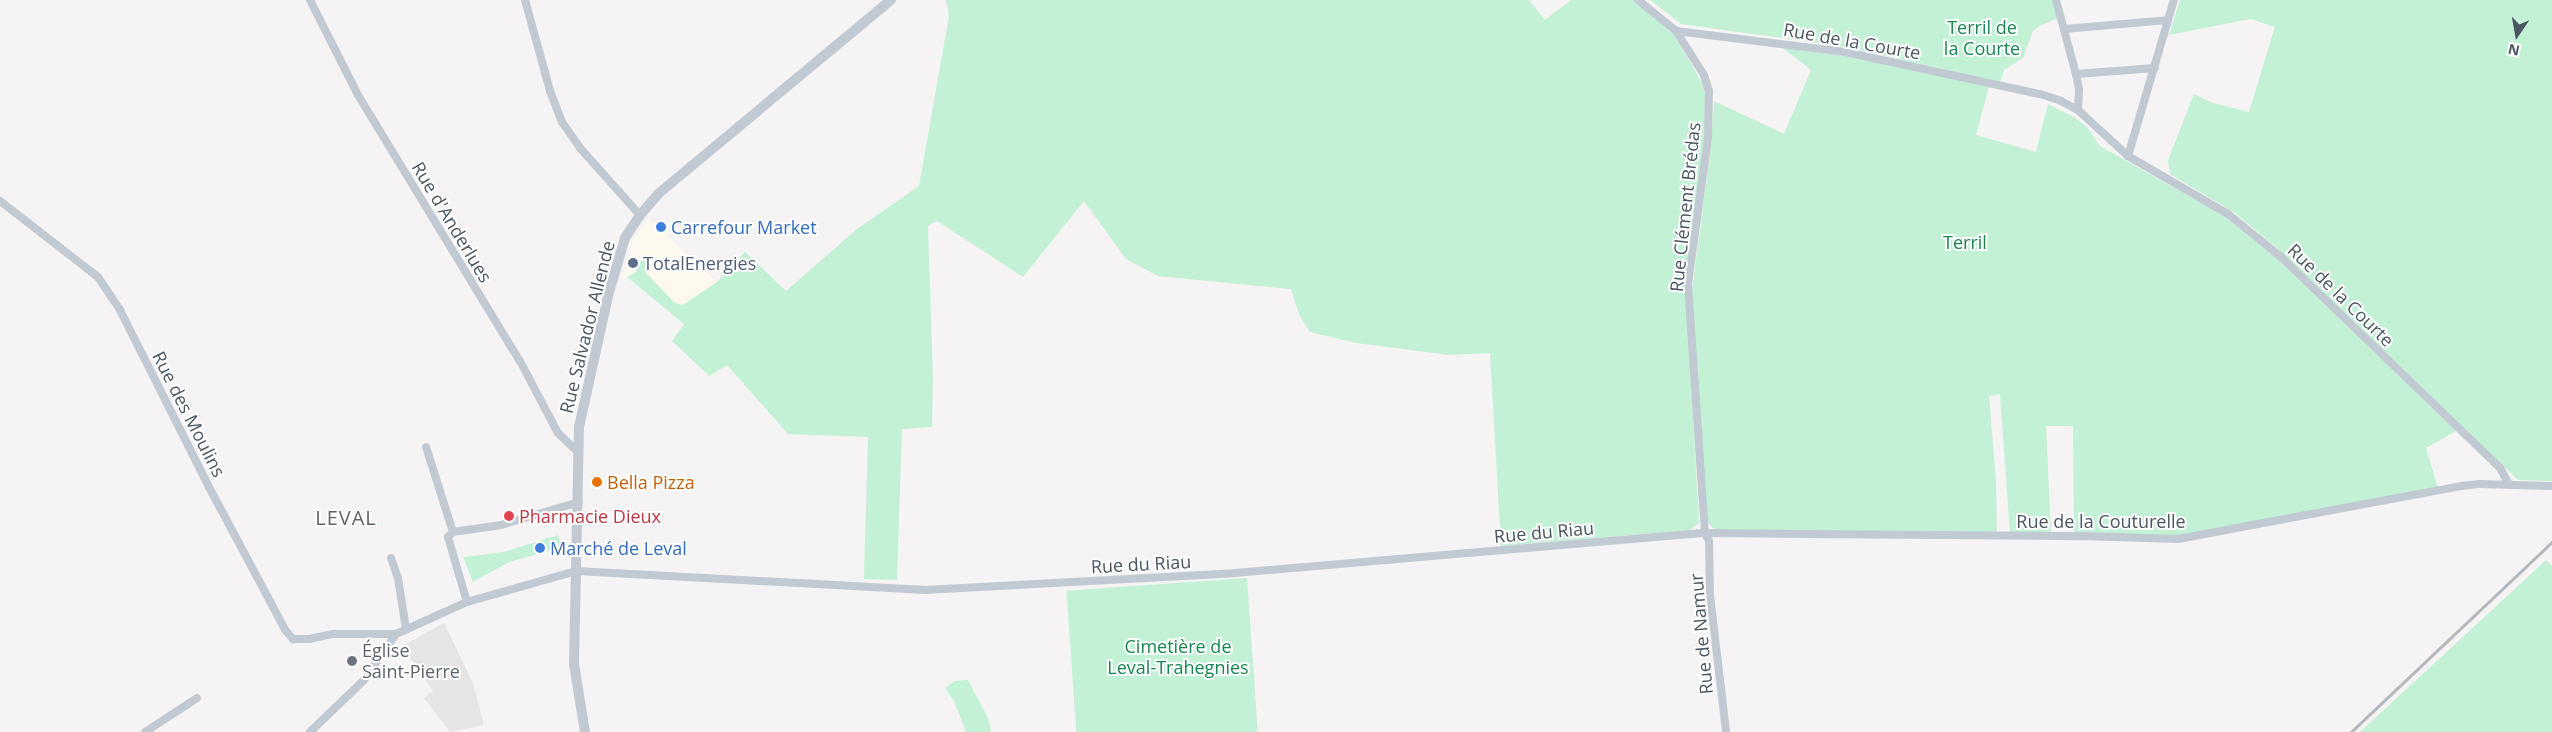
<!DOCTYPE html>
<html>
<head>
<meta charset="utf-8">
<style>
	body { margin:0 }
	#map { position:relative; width:2552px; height:732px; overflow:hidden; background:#f5f3f3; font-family:"Open Sans",sans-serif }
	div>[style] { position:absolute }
	.commercial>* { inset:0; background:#fdf9ef }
	.education>* { inset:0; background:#e6e4e5 }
	.green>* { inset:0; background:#c3f1d5; transform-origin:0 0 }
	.minor>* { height:8px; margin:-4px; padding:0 4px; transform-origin:4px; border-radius:4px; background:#c1cad2 }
	.tertiary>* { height:10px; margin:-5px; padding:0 5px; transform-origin:5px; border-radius:5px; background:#c1cad2 }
	.rail>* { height:2.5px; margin:-1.25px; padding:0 1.25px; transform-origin:1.25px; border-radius:1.25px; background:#b5b8bd }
	.dots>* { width:14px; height:14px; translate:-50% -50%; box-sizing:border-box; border:2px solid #fff; border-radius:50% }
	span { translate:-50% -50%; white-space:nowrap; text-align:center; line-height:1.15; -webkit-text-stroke:4px #fff; paint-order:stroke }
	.park-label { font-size:18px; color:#17864f }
	.street-label { font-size:18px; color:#4a5661 }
	.shop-label { font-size:18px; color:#366cbe }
	.left { translate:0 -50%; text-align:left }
	.service-label { font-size:18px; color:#4e5e75 }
	.food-label { font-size:18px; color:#c56008 }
	.health-label { font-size:18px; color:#be3a42 }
	.worship-label { font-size:18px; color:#5b616d }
	.quarter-label { font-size:20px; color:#5f6368; letter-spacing:1px }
	.north { position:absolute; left:2492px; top:10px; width:50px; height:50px; -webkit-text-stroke:4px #fff; paint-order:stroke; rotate:192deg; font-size:14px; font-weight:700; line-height:20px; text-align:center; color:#4a5661 }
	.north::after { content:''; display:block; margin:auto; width:18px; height:22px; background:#4a5661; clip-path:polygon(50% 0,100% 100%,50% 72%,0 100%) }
</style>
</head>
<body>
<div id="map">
	<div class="commercial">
		<i style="clip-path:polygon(648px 218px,717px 282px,686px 304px,675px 303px,654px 284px,655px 282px,646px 273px,648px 271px,642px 255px,636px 272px,621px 280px,633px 240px)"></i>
	</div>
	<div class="education">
		<i style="clip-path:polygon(444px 623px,473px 683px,484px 725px,450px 732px,424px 698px,433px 691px,402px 646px)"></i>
	</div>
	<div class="green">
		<i style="clip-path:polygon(946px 0,1529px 0,1545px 20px,1571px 0,1634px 0,1675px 36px,1705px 88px,1707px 113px,1686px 293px,1699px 523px,1690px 530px,1501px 546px,1490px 353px,1449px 355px,1356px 343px,1310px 332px,1299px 314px,1291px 289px,1158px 276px,1126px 259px,1084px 201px,1023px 277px,937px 221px,928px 226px,933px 379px,932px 427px,902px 429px,897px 580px,864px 579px,868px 437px,788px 434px,727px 365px,709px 376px,672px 341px,684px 324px,627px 277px,636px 272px,644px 255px,648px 269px,646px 273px,675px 303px,683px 305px,717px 282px,745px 252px,786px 291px,857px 229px,919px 186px,949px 16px)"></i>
		<i style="clip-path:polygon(1650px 0,2053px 0,2058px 18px,2041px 25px,2033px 31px,2023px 58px,2004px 70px,2000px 82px,1846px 47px,1681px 24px)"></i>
		<i style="clip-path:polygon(2180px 0,2552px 0,2552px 481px,2518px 480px,2277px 248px,2235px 213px,2170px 174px,2168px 160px,2194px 94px,2213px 103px,2249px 112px,2275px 27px,2250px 19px,2169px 35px)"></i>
		<i style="clip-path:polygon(1783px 48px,1850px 57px,1989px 87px,1976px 135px,2036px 152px,2048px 104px,2074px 117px,2087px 127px,2100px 146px,2224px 216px,2276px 258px,2456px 431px,2426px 448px,2438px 488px,2179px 536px,2074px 533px,2073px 426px,2046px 426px,2051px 533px,2010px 533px,2000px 394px,1989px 396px,1996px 481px,1997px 533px,1717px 531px,1713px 528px,1707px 521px,1692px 291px,1711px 146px,1714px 101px,1784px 134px,1811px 70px)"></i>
		<i style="clip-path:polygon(558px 535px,563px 547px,509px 562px,473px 582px,463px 557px,504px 552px)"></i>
		<i style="clip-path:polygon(2546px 560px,2552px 566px,2552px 732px,2360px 732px)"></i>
		<i style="left:1247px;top:578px;width:154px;height:181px;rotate:86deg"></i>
		<i style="clip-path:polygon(968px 680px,988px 718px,991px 732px,966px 732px,954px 701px,945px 688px,955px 681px)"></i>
	</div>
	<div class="minor">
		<i style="left:310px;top:0;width:106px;rotate:63.2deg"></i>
		<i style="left:358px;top:95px;width:311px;rotate:58.7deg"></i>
		<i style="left:520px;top:361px;width:81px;rotate:62.2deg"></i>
		<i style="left:558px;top:433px;width:28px;rotate:44deg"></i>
		<i style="left:525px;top:0;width:94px;rotate:74.6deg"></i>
		<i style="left:550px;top:91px;width:33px;rotate:69deg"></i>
		<i style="left:562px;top:122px;width:32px;rotate:55deg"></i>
		<i style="left:580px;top:148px;width:90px;rotate:48.2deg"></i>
		<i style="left:1638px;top:0;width:49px;rotate:39.2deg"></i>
		<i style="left:1676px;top:31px;width:52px;rotate:57.5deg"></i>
		<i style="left:1704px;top:75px;width:17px;rotate:73deg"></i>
		<i style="left:1709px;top:91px;width:47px;rotate:91.2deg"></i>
		<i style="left:1708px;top:138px;width:147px;rotate:97.8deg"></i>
		<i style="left:1688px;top:284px;width:250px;rotate:86.1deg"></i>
		<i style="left:1705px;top:533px;width:9px;rotate:63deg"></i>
		<i style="left:1709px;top:541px;width:54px;rotate:88.9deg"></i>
		<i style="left:1710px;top:595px;width:138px;rotate:83.3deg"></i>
		<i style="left:2056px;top:0;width:77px;rotate:74.9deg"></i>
		<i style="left:2076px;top:74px;width:16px;rotate:79deg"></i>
		<i style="left:2079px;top:90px;width:20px;rotate:93deg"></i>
		<i style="left:2064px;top:29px;width:104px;rotate:-4.9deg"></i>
		<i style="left:1676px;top:31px;width:170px;rotate:7.1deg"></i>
		<i style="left:1845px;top:52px;width:199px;rotate:12.2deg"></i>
		<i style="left:2040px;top:94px;width:22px;rotate:18deg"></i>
		<i style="left:2061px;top:101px;width:19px;rotate:28deg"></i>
		<i style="left:2078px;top:110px;width:68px;rotate:42.6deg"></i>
		<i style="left:2128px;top:156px;width:116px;rotate:30.1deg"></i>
		<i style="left:2228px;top:214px;width:68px;rotate:39.1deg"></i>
		<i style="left:2281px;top:257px;width:304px;rotate:43.9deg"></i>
		<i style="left:2500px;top:468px;width:18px;rotate:61deg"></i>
		<i style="left:2076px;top:74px;width:79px;rotate:-4.3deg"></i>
		<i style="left:2128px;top:156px;width:163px;rotate:-73.6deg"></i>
		<i style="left:0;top:201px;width:124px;rotate:37.8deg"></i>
		<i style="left:98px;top:277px;width:40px;rotate:56deg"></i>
		<i style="left:120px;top:310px;width:198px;rotate:63.3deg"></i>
		<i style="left:209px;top:487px;width:163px;rotate:61.9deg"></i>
		<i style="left:286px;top:631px;width:11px;rotate:49deg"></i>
		<i style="left:293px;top:639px;width:16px"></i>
		<i style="left:309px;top:639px;width:25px;rotate:-12deg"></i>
		<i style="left:333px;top:634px;width:63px"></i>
		<i style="left:396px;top:634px;width:78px;rotate:-24.3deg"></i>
		<i style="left:467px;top:602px;width:113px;rotate:-15.9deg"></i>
		<i style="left:576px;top:571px;width:350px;rotate:3.1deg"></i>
		<i style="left:925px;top:590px;width:310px;rotate:-3.1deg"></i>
		<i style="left:1235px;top:573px;width:472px;rotate:-4.9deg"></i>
		<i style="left:1705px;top:533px;width:377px;rotate:0.5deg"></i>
		<i style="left:2082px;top:536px;width:96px;rotate:1.8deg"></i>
		<i style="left:2178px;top:539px;width:289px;rotate:-10.6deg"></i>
		<i style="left:2462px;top:486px;width:17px;rotate:-7deg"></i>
		<i style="left:2479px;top:484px;width:73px;rotate:1.6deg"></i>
		<i style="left:426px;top:447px;width:89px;rotate:72.4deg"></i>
		<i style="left:391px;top:558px;width:21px;rotate:71deg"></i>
		<i style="left:398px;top:578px;width:52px;rotate:81.1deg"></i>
		<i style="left:467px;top:602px;width:68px;rotate:-106.3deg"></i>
		<i style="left:448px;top:537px;width:7px;rotate:-45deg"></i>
		<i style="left:453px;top:532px;width:49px;rotate:-8.3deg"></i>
		<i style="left:501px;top:525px;width:81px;rotate:-16.4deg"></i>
		<i style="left:145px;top:732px;width:62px;rotate:-33.2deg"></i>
		<i style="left:310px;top:732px;width:75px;rotate:-43.9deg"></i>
		<i style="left:364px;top:680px;width:56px;rotate:-55.2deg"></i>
	</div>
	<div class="tertiary">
		<i style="left:585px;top:732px;width:69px;rotate:-99.2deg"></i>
		<i style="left:574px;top:664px;width:237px;rotate:-88.8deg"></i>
		<i style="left:579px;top:427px;width:138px;rotate:-77.5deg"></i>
		<i style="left:609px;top:292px;width:56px;rotate:-73.5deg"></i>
		<i style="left:625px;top:238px;width:27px;rotate:-57deg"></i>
		<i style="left:640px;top:215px;width:28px;rotate:-49deg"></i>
		<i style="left:658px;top:194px;width:303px;rotate:-39.8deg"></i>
	</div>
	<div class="rail">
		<i style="left:2351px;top:732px;width:277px;rotate:-43.4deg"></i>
	</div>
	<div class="dots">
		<i style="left:661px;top:227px;background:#3f7fe0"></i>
		<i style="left:633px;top:263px;background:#5c6f8a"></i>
		<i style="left:597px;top:482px;background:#e8710a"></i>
		<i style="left:509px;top:516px;background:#e0444e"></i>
		<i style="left:540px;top:548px;background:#3f7fe0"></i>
		<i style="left:352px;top:661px;background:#6b7280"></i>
	</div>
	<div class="park-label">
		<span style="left:1982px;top:38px">Terril de<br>la Courte</span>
		<span style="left:1965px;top:242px">Terril</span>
		<span style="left:1178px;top:657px">Cimetière de<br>Leval-Trahegnies</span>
	</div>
	<div class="street-label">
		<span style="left:1852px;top:41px;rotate:10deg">Rue de la Courte</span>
		<span style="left:1685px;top:207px;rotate:-84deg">Rue Clément Brédas</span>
		<span style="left:452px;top:222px;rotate:59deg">Rue d'Anderlues</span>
		<span style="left:2341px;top:295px;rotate:44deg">Rue de la Courte</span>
		<span style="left:587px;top:327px;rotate:-76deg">Rue Salvador Allende</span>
		<span style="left:189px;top:414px;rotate:63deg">Rue des Moulins</span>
		<span style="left:2101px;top:521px">Rue de la Couturelle</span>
		<span style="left:1544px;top:532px;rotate:-5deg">Rue du Riau</span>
		<span style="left:1141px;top:564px;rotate:-3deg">Rue du Riau</span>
		<span style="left:1701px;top:634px;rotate:-95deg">Rue de Namur</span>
	</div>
	<div class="shop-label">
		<span class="left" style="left:671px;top:227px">Carrefour Market</span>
		<span class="left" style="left:550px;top:548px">Marché de Leval</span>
	</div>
	<div class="service-label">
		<span class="left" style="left:643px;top:263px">TotalEnergies</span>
	</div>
	<div class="food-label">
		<span class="left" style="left:607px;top:482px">Bella Pizza</span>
	</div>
	<div class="health-label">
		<span class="left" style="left:519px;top:516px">Pharmacie Dieux</span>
	</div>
	<div class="worship-label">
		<span class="left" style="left:362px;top:661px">Église<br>Saint-Pierre</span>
	</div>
	<div class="quarter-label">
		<span style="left:346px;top:517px">LEVAL</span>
	</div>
	<div class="north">N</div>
</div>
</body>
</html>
